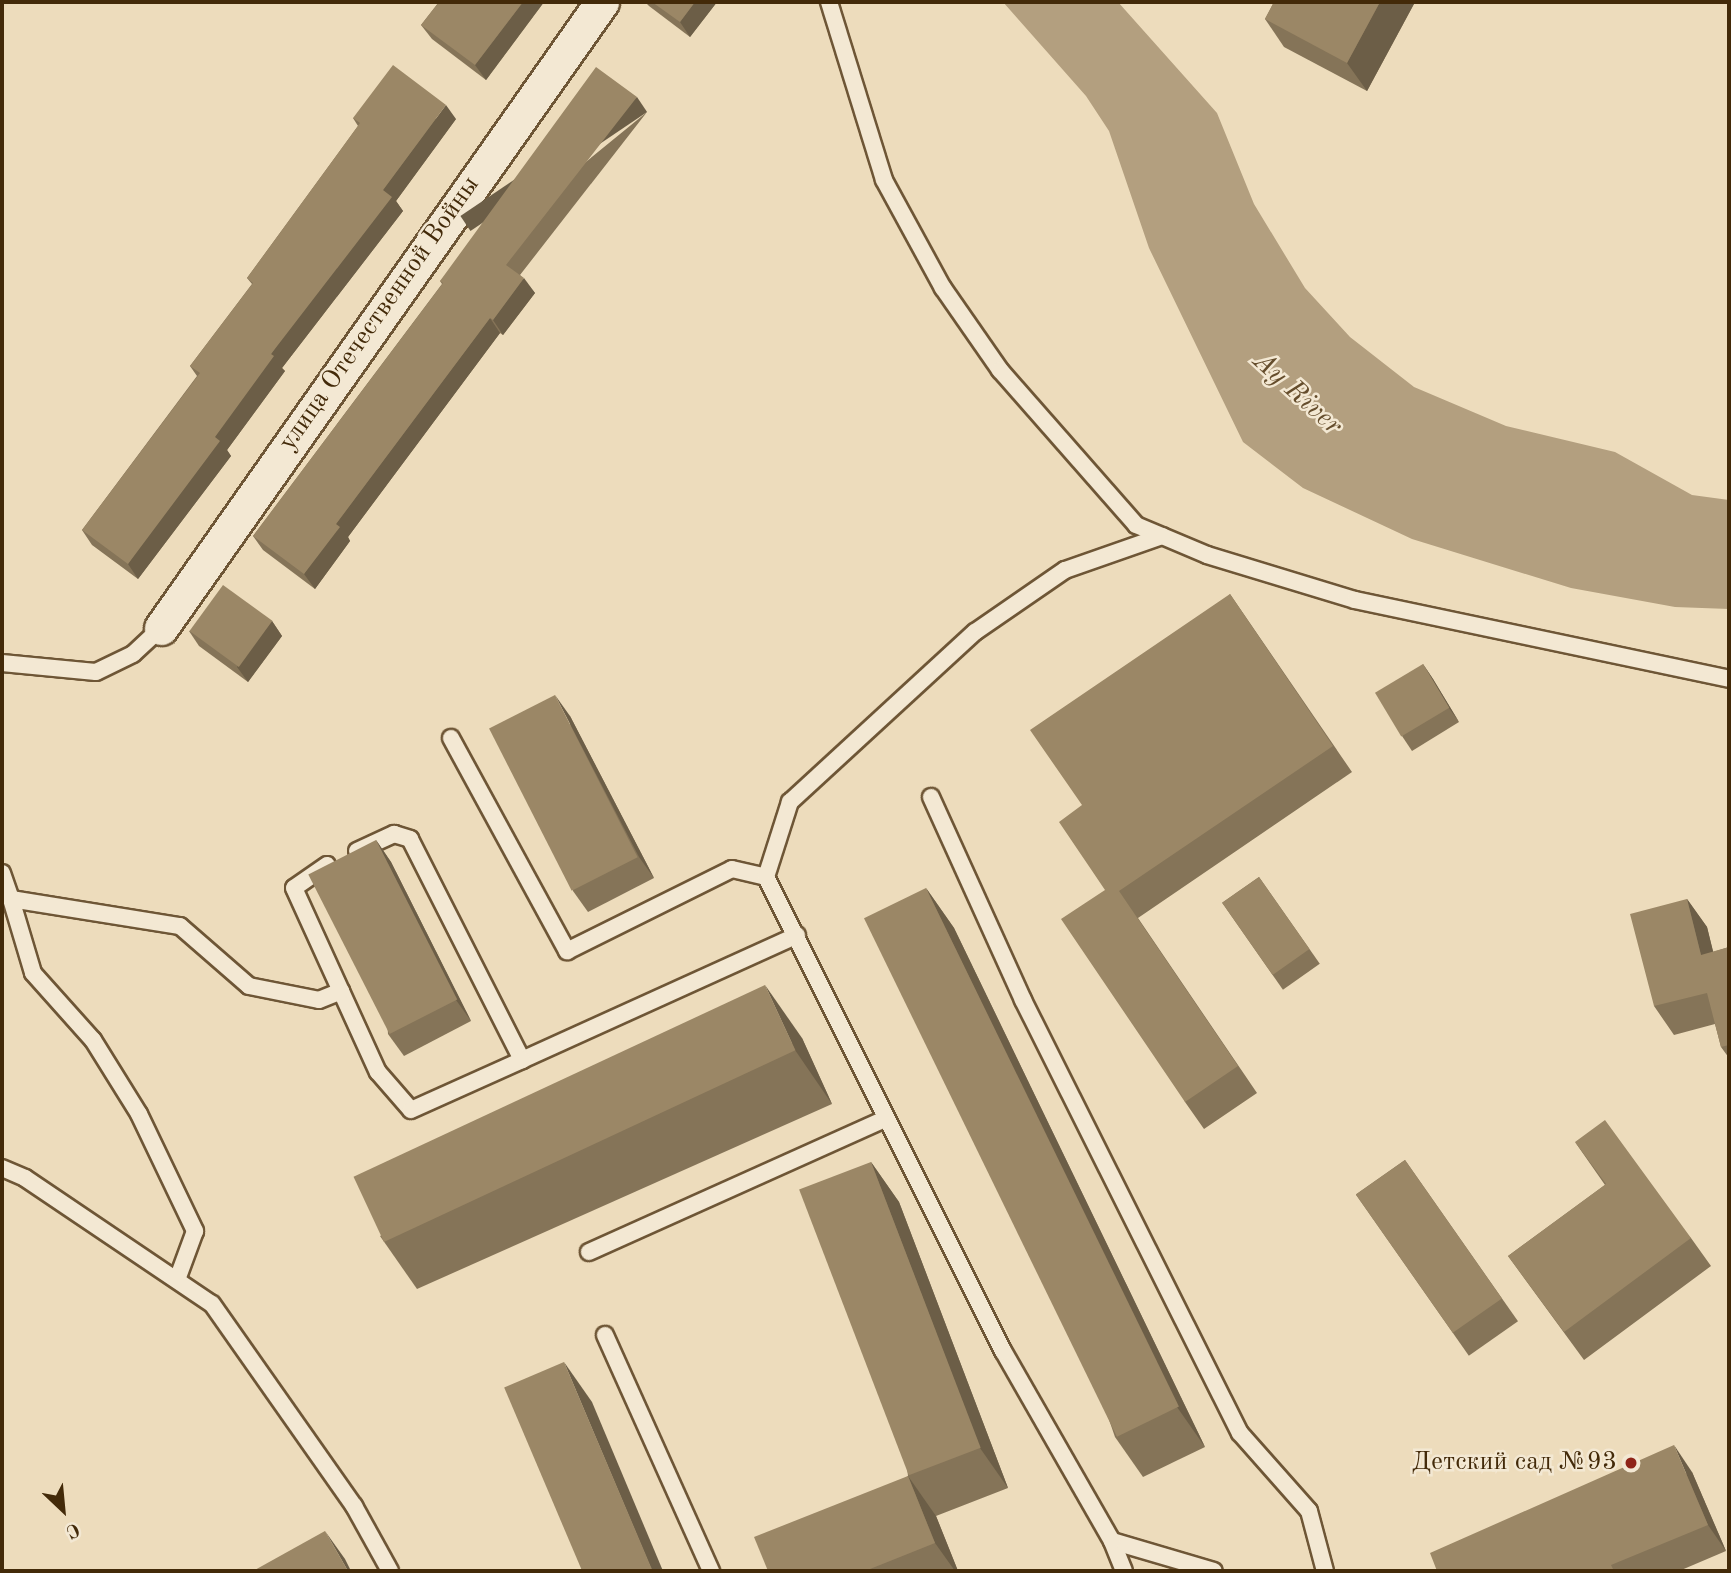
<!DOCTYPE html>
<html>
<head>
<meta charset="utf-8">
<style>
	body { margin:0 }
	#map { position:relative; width:1731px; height:1573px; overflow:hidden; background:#eddcbc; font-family:"Old Standard TT",serif }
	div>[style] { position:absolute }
	.water>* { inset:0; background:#b39f7f }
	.roads { filter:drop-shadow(2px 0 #6e5636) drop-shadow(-2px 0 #6e5636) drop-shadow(0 2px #6e5636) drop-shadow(0 -2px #6e5636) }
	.lane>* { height:16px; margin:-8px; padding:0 8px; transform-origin:8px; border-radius:8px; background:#f3e8d3 }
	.street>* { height:33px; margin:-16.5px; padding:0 16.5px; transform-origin:16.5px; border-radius:16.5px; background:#f3e8d3 }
	.wall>* { inset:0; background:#857458; transform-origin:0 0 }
	.shaded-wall>* { inset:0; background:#6c5e47; transform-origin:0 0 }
	.building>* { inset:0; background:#9b8766; transform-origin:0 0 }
	.dots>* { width:19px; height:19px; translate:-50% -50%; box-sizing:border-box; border:4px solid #f3e8d3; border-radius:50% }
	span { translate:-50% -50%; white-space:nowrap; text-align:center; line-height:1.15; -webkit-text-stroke:5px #f3e8d3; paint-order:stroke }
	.street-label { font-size:26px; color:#432a09 }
	.poi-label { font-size:26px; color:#432a09 }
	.right { translate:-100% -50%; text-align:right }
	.water-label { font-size:28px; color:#654d2c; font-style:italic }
	.frame { position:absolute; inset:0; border:4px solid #432a09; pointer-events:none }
	.north { position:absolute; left:28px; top:1475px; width:70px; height:70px; -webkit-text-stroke:5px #f3e8d3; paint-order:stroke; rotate:154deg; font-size:19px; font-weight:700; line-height:28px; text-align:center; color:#432a09 }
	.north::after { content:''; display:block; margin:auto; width:24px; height:32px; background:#432a09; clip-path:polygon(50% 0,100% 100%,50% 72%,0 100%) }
</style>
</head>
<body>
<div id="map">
	<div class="water">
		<i style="clip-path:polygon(1003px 2px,1118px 2px,1217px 113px,1254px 204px,1305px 288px,1350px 337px,1414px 387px,1506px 426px,1615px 452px,1692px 495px,1729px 500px,1729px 609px,1675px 607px,1571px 588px,1412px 539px,1303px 488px,1243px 442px,1149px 248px,1109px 131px,1086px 96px)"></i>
	</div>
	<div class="roads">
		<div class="lane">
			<i style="left:829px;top:2px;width:186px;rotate:72.8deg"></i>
			<i style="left:884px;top:180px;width:123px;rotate:61.4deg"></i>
			<i style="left:943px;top:288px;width:100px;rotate:55.2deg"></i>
			<i style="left:1000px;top:370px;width:206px;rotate:48.7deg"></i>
			<i style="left:1136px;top:525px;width:77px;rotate:22.9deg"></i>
			<i style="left:1207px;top:555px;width:155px;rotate:16.9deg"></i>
			<i style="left:1355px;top:600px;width:382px;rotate:11.9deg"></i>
			<i style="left:2px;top:663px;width:94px;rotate:5.5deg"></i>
			<i style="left:96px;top:672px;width:41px;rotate:-25.9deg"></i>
			<i style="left:133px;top:654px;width:38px;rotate:-43deg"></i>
			<i style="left:451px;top:738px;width:243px;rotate:61.4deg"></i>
			<i style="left:567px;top:951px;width:184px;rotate:-26.4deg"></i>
			<i style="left:732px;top:869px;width:35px;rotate:13deg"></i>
			<i style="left:931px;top:797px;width:223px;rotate:65.6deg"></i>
			<i style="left:1023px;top:1000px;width:484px;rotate:63.4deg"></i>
			<i style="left:1240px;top:1433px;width:104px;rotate:48.5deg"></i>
			<i style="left:1309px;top:1511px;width:62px;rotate:75.1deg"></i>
			<i style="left:357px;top:851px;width:41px;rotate:-24.7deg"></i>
			<i style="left:394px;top:834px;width:17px;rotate:17deg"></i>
			<i style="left:410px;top:839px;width:248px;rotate:63.1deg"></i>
			<i style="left:522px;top:1060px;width:302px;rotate:-24.4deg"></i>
			<i style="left:327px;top:865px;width:40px;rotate:145.1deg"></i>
			<i style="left:294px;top:888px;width:202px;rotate:65.5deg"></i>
			<i style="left:378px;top:1072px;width:50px;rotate:49deg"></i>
			<i style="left:411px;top:1110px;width:122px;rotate:-24.2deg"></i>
			<i style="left:2px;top:873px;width:28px;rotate:71deg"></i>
			<i style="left:11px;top:899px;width:171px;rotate:9.1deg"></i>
			<i style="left:180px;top:926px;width:91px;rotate:41deg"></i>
			<i style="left:249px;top:986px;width:71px;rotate:11.3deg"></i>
			<i style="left:319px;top:1000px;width:24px;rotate:-22deg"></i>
			<i style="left:11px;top:899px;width:77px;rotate:73.4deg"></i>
			<i style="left:33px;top:973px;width:90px;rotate:48.2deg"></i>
			<i style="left:93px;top:1040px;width:87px;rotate:58.1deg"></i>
			<i style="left:139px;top:1114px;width:130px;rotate:64.4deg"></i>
			<i style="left:195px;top:1231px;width:52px;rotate:110.2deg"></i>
			<i style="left:2px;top:1168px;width:25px;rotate:23deg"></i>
			<i style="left:25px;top:1178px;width:225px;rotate:34deg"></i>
			<i style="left:212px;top:1304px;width:247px;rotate:54.9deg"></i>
			<i style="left:354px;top:1506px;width:74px;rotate:61deg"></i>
			<i style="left:589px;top:1252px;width:325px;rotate:-24.2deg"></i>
			<i style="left:605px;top:1335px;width:259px;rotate:65.8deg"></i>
			<i style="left:1112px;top:1541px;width:106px;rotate:16.4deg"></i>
			<i style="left:1124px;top:1571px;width:32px;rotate:-112deg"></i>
			<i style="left:1112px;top:1541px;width:219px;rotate:-119.8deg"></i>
			<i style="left:1003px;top:1351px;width:530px;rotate:-116.57deg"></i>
			<i style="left:766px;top:877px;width:79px;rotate:-72.3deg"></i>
			<i style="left:790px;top:802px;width:251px;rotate:-42.6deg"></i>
			<i style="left:975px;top:632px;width:109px;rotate:-34.6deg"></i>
			<i style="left:1065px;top:570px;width:103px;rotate:-19.3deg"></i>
		</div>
		<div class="street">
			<i style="left:161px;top:628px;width:766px;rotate:-54.84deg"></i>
		</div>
	</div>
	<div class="wall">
		<i style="clip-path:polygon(439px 2px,544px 2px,486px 80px,432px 39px,421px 25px)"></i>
		<i style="clip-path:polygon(645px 2px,717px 2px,690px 37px,649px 6px)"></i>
		<i style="clip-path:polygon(1274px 2px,1415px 2px,1367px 91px,1284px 47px,1265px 19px)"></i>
		<i style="clip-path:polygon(647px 112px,520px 275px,535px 293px,503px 335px,500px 333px,348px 537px,350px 541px,315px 589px,263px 550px,253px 536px,442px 284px,440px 281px)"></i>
		<i style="clip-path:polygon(353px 118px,456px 119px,396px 201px,403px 211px,282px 368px,285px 371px,227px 450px,231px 456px,138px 579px,92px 545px,82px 530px,197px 376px,190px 366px,252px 284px,247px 278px,358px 126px)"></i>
		<i style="clip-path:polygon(1230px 594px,1352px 772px,1138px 918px,1257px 1093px,1204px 1129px,1185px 1102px,1082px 805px)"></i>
		<i style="clip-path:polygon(272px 621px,282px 636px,248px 682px,199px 646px,189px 631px)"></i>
		<i style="clip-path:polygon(1423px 664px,1433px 679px,1459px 722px,1412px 751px,1402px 736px)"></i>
		<i style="clip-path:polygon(570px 716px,654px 878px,588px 912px,573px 891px)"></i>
		<i style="clip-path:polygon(376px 840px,391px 862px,471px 1021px,404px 1056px,388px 1034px)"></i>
		<i style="left:1259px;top:877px;width:106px;height:45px;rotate:55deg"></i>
		<i style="clip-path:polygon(926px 888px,954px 928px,1205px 1447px,1143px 1477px,1115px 1437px)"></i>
		<i style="clip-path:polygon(1687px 899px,1707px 927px,1713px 952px,1729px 947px,1729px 1058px,1721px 1047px,1715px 1024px,1674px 1035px,1654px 1006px)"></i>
		<i style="clip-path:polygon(802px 1038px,832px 1104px,417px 1289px,380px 1236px)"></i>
		<i style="clip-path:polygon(1575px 1142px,1691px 1238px,1711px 1266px,1584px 1360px,1508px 1256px,1605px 1185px)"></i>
		<i style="left:1405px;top:1160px;width:197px;height:60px;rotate:55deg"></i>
		<i style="clip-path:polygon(871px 1162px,899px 1202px,1008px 1488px,936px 1516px,958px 1571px,768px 1571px,908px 1476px)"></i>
		<i style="clip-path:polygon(1692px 1472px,1726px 1551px,1679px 1571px,1437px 1571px)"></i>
	</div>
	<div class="shaded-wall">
		<i style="clip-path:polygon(523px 2px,544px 2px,486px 80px,475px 65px)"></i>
		<i style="clip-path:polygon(695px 2px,717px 2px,690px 37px,680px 22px)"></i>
		<i style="clip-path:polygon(1380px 2px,1415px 2px,1367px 91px,1347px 63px)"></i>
		<i style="left:637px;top:97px;width:18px;height:213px;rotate:56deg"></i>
		<i style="clip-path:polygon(446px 105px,456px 119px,396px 201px,403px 211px,282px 368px,285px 371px,227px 450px,231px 456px,138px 579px,128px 564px,383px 190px)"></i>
		<i style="clip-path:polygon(524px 278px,535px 293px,503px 335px,493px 320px)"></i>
		<i style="clip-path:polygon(490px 318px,500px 333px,348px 537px,350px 541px,315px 589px,304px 574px,336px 524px)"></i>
		<i style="clip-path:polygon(272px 621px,282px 636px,248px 682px,237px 667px)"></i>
		<i style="clip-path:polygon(1423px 664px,1433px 679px,1459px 722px,1449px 708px)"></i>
		<i style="clip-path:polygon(555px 695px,570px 716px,654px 878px,639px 857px)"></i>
		<i style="clip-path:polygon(376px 840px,391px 862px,471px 1021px,456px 1000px)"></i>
		<i style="clip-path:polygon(926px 888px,954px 928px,1205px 1447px,1177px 1407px)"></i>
		<i style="clip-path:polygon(1687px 899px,1707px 927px,1721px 983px,1701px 955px)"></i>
		<i style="clip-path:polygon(765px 985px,802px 1038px,832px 1104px,795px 1050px)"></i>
		<i style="clip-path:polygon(871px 1162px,899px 1202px,1008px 1488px,980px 1448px)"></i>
		<i style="clip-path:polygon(564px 1362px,592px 1402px,663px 1571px,652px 1571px)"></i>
		<i style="clip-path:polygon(1674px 1445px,1692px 1472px,1726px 1551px,1708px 1525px)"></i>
		<i style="clip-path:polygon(908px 1476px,936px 1516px,958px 1571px,955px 1571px,935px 1543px)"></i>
		<i style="clip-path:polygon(325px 1531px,345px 1559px,351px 1571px,348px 1571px)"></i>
	</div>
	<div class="building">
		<i style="clip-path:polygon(439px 2px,523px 2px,475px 65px,421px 25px)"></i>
		<i style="clip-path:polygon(652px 2px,695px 2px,680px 22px)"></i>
		<i style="clip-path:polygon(1274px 2px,1380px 2px,1347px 63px,1265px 19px)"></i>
		<i style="clip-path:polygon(393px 65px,446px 105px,383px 190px,392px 197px,271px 354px,274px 356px,215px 437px,220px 441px,128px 564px,82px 530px,200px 373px,190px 366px,253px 283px,247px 278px,360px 123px,353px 118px)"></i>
		<i style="clip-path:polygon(596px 67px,637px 97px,506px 265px,524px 278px,493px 320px,490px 318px,336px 524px,340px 527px,304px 574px,253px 536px,443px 283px,440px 281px)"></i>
		<i style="left:223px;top:585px;width:61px;height:57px;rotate:36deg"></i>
		<i style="clip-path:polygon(1230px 594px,1333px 746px,1119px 891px,1238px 1066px,1185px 1102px,1061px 919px,1105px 890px,1059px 822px,1082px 805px,1030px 730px)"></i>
		<i style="left:1423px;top:664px;width:51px;height:56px;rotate:59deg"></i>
		<i style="left:555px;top:695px;width:182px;height:74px;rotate:63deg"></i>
		<i style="left:376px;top:840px;width:179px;height:76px;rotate:63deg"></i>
		<i style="left:1259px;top:877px;width:88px;height:45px;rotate:55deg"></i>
		<i style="left:926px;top:888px;width:577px;height:69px;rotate:64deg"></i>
		<i style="clip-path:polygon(1687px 899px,1701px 955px,1729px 947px,1729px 1045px,1721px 1047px,1707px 993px,1654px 1006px,1630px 914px)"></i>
		<i style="left:765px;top:985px;width:72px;height:454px;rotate:65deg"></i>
		<i style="clip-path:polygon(1605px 1120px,1691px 1238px,1564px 1332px,1508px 1256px,1606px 1184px,1575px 1142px)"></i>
		<i style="left:1405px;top:1160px;width:169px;height:60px;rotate:55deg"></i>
		<i style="left:871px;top:1162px;width:306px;height:77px;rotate:69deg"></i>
		<i style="left:564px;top:1362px;width:227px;height:65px;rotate:67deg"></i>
		<i style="clip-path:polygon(1674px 1445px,1708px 1525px,1611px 1565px,1614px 1571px,1437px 1571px,1430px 1553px)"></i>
		<i style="clip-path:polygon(908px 1476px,935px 1543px,865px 1571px,768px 1571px,754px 1537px)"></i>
		<i style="clip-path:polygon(325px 1531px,348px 1571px,253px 1571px)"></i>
	</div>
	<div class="dots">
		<i style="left:1631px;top:1463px;background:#8f2418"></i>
	</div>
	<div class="street-label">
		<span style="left:380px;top:314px;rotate:-55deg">улица Отечественной Войны</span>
	</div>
	<div class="poi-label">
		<span class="right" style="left:1617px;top:1463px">Детский сад №93</span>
	</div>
	<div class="water-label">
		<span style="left:1297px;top:394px;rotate:42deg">Ay River</span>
	</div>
	<div class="frame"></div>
	<div class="north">С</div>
</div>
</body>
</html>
